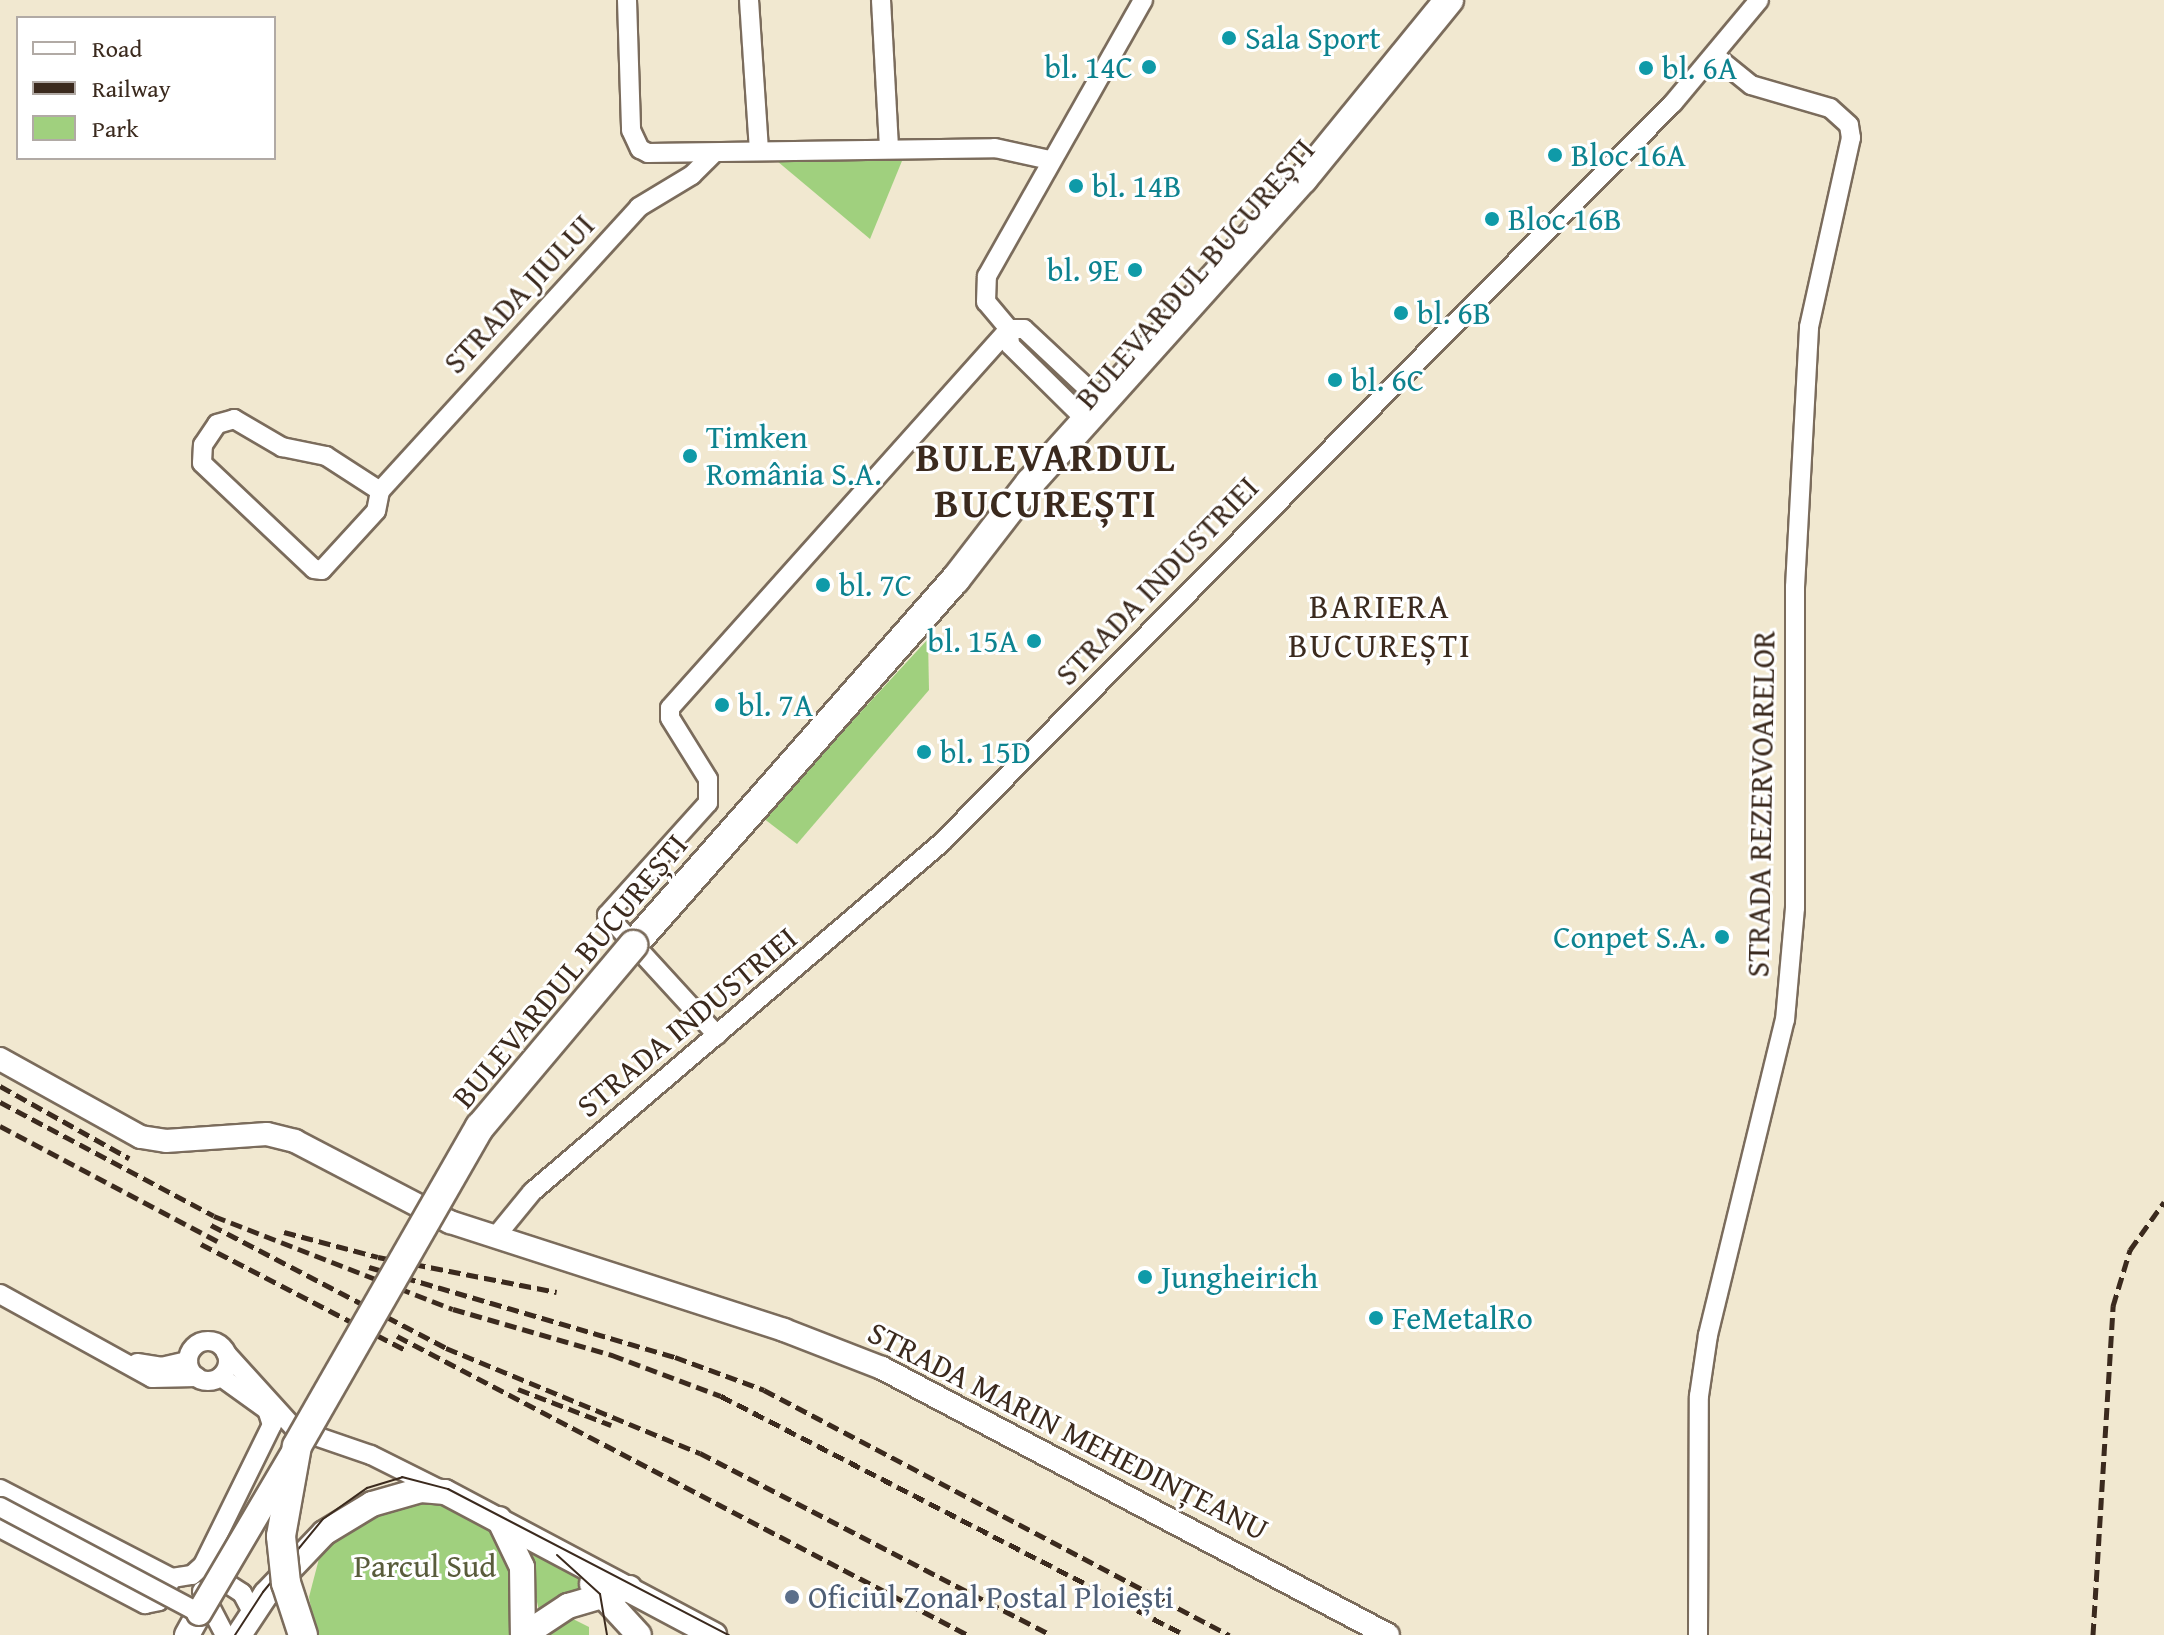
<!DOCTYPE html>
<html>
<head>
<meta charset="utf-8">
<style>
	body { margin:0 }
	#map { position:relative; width:2164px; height:1635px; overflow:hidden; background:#f1e8d0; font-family:"Gentium Book Plus",serif }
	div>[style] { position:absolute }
	.green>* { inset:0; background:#a0d07e }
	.roads { filter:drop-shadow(2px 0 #7b6c5c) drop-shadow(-2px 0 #7b6c5c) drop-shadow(0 2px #7b6c5c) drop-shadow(0 -2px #7b6c5c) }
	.minor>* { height:18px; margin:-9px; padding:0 9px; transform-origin:9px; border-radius:9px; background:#fff }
	.minor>.ring { margin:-9px; padding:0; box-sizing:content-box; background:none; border:18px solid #fff; border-radius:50% }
	.tertiary>* { height:22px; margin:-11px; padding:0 11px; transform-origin:11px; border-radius:11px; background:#fff }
	.secondary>* { height:24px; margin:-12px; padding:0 12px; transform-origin:12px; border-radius:12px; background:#fff }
	.primary>* { height:28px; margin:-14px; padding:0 14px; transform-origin:14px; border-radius:14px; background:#fff }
	.tram>* { height:2px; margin:-1px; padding:0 1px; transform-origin:1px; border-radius:1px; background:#3b2a1e }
	.rail>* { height:5px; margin-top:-2.5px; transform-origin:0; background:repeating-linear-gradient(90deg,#3b2a1e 0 12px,transparent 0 18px) }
	.bridges { filter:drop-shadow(2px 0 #7b6c5c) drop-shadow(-2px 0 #7b6c5c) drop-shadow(0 2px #7b6c5c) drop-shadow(0 -2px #7b6c5c) }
	.minor-bridge>* { height:18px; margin:-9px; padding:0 9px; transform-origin:9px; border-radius:9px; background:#fff }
	.secondary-bridge>* { height:24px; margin:-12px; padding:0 12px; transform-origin:12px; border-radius:12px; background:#fff }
	.primary-bridge>* { height:28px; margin:-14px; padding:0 14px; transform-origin:14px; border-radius:14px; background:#fff }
	.dots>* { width:22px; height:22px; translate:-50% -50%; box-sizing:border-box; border:4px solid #fff; border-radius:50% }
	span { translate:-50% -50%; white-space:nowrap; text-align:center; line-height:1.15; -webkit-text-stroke:6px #fff; paint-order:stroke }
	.culture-label { font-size:32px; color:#0d838f }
	.left { translate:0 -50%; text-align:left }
	.right { translate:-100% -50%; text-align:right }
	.street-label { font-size:32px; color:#3b2a1e }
	.park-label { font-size:32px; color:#595c3b }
	.service-label { font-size:32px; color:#4e5e75 }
	.neighbourhood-label { font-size:34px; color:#3b2a1e; letter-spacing:2px }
	.district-label { font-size:40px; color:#3b2a1e; font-weight:700; letter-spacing:2px }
	.legend { position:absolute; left:16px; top:16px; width:260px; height:144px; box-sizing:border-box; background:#fff; border:2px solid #b1aaa5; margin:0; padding:10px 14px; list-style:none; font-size:24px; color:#3b2a1e }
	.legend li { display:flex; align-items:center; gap:16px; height:40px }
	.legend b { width:40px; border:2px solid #b1aaa5 }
</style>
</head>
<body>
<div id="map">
	<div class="green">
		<i style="clip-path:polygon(771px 156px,904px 156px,870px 239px)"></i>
		<i style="clip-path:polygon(928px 639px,929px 690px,797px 844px,763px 818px)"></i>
		<i style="clip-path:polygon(418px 1495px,477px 1515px,500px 1539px,515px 1569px,513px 1635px,316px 1635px,309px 1597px,321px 1551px,356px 1522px)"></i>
		<i style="clip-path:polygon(525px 1546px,583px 1576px,584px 1585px,539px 1611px)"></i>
		<i style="clip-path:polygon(571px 1618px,589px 1627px,589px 1635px,539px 1635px)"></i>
	</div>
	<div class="roads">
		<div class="minor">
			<i style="left:627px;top:0;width:130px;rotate:88.2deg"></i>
			<i style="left:631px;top:130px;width:21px;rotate:65deg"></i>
			<i style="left:640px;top:149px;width:9px;rotate:27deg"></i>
			<i style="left:648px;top:153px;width:347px;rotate:-0.8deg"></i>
			<i style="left:995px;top:148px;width:56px;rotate:12.3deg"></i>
			<i style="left:749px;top:0;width:150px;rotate:86.2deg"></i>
			<i style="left:881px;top:0;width:147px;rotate:86.9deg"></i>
			<i style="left:234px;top:419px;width:56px;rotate:30.3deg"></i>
			<i style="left:282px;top:447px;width:45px;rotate:11.6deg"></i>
			<i style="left:326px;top:456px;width:64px;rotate:32.9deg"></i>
			<i style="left:380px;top:491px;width:20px;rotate:101deg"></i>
			<i style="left:376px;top:511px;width:80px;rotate:132.5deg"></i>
			<i style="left:322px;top:570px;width:8px;rotate:-173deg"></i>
			<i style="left:314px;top:569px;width:154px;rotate:-136.6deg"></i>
			<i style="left:202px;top:463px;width:18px;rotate:-87deg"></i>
			<i style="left:203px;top:445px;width:25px;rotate:-56deg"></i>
			<i style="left:217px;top:424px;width:18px;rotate:-16deg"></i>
			<i style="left:1086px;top:420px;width:107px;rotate:-135.4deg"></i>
			<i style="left:1010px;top:345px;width:16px;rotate:-94deg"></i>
			<i style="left:1009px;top:329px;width:15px"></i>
			<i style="left:1024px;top:329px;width:107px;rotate:43.1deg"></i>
			<i style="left:380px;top:491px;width:384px;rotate:-47.6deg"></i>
			<i style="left:639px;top:207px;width:62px;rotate:-31.1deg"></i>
			<i style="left:692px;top:175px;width:31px;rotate:-45deg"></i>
			<i style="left:717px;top:1035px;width:163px;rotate:-132.5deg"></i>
			<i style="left:607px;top:915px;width:151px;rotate:-48deg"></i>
			<i style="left:708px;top:803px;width:24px;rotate:-90deg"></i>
			<i style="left:708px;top:779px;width:72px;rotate:-121.9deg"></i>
			<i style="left:670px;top:718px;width:10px;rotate:-90deg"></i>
			<i style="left:670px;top:708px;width:508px;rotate:-48.19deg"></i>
			<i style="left:1009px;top:329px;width:35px;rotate:-130deg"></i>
			<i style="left:986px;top:302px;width:26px;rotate:-88deg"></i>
			<i style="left:987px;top:276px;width:317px;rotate:-60.5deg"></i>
			<i style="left:496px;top:1236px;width:57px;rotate:-50.7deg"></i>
			<i style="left:532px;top:1192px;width:538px;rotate:-40.47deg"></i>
			<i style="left:941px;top:843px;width:1041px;rotate:-45.31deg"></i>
			<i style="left:1673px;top:103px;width:134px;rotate:-50.1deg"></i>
			<i style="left:0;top:1294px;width:174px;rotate:28.9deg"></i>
			<i style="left:152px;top:1378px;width:45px;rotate:-1.3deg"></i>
			<i class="ring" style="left:188px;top:1341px;width:22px;height:22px"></i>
			<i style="left:226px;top:1353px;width:103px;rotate:47.8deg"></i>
			<i style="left:295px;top:1429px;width:80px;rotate:18.9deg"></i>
			<i style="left:371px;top:1455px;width:76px;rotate:26.6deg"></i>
			<i style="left:137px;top:1363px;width:24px;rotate:9deg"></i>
			<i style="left:161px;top:1367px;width:28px;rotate:-13deg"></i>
			<i style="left:0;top:1489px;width:194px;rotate:27.4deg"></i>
			<i style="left:172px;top:1578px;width:20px;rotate:-9deg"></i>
			<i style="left:192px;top:1575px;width:15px;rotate:-42deg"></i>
			<i style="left:203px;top:1565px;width:156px;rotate:-63.8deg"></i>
			<i style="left:272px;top:1425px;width:16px;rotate:-108deg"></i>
			<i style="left:267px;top:1410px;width:57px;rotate:-144.3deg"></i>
			<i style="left:0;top:1528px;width:164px;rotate:27.7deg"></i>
			<i style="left:145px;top:1604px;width:14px;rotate:-12deg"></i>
			<i style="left:159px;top:1601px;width:22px;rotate:-60deg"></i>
			<i style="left:211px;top:1573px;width:37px;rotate:33deg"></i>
			<i style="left:242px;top:1593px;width:24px;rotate:62deg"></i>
			<i style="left:202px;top:1591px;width:50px;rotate:62.4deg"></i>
			<i style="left:1698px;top:1635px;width:239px;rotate:-89.8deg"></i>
			<i style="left:1699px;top:1396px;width:62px;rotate:-81.6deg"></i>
			<i style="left:1708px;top:1335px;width:324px;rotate:-76.3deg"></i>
			<i style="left:1785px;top:1020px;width:112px;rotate:-84.9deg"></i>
			<i style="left:1795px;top:908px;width:321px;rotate:-90deg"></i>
			<i style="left:1795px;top:587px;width:260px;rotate:-86.9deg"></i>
			<i style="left:1809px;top:327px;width:194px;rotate:-77.5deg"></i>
			<i style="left:1851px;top:138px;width:13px;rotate:-99deg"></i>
			<i style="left:1849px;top:125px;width:25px;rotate:-138deg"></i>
			<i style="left:1830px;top:108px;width:82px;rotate:-163.8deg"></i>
			<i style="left:1751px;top:85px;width:46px;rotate:-141.1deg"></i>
		</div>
		<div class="tertiary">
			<i style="left:0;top:1059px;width:161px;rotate:29deg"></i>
			<i style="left:141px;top:1137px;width:25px;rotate:9deg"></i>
			<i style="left:166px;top:1141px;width:101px;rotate:-4deg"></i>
			<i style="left:267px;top:1134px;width:29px;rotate:14deg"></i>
			<i style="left:295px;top:1141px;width:175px;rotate:27.6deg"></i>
			<i style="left:450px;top:1222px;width:351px;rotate:17.9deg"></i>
			<i style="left:784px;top:1330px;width:105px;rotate:21.2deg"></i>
			<i style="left:882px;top:1368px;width:572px;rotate:27.82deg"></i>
		</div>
		<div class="secondary">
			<i style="left:499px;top:1519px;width:53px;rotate:64.4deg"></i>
			<i style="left:522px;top:1567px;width:68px;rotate:89.2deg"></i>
			<i style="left:592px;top:1584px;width:69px;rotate:47.3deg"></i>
			<i style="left:187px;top:1635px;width:25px;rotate:-61deg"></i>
			<i style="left:239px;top:1635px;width:49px;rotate:-56.6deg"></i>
			<i style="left:266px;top:1594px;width:84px;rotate:-46.4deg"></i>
			<i style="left:324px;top:1533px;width:56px;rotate:-31.1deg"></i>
			<i style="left:372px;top:1504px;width:51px;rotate:-15.9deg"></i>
			<i style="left:421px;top:1490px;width:24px;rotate:5deg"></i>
			<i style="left:445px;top:1492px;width:305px;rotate:28deg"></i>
			<i style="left:524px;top:1635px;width:53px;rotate:-33.4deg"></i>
			<i style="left:568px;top:1606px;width:64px;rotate:-16.4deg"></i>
		</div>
		<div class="primary">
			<i style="left:633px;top:945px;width:487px;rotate:-48.6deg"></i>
			<i style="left:955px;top:580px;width:123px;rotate:-52.3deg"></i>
			<i style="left:1030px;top:483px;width:409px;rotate:-48.1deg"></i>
			<i style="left:1303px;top:179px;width:231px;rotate:-50.8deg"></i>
		</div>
	</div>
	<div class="tram">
		<i style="left:557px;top:1555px;width:58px;rotate:42.2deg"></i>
		<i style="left:600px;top:1594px;width:42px;rotate:80.3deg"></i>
		<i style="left:235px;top:1635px;width:51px;rotate:-56.9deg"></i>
		<i style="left:263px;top:1592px;width:94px;rotate:-50.6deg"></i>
		<i style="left:323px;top:1519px;width:54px;rotate:-35.2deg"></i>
		<i style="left:367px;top:1488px;width:37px;rotate:-17deg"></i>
		<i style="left:402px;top:1477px;width:48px;rotate:14.6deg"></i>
		<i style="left:448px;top:1489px;width:317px;rotate:27.5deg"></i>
	</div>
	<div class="rail">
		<i style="left:0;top:1086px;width:148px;rotate:29.2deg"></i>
		<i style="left:0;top:1102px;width:242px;rotate:28deg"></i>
		<i style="left:214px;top:1216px;width:256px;rotate:21.3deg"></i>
		<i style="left:453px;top:1309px;width:166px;rotate:16.1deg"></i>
		<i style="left:612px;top:1355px;width:116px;rotate:20.6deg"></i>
		<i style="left:721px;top:1396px;width:522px;rotate:27.25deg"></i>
		<i style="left:0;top:1126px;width:250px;rotate:27.9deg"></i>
		<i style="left:211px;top:1225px;width:265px;rotate:27.6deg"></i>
		<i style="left:446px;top:1348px;width:275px;rotate:22.5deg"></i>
		<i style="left:700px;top:1453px;width:395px;rotate:27.4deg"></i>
		<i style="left:284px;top:1232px;width:97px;rotate:14.9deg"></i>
		<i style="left:378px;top:1257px;width:182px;rotate:11.1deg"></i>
		<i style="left:201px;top:1244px;width:232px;rotate:27.4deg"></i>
		<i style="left:369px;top:1267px;width:319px;rotate:16.4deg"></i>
		<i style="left:675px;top:1357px;width:95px;rotate:20.3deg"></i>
		<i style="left:764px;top:1390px;width:526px;rotate:27.78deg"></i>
		<i style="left:397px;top:1336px;width:645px;rotate:27.64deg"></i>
		<i style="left:518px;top:1389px;width:100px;rotate:21.2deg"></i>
		<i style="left:2093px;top:1635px;width:330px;rotate:-86.5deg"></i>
		<i style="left:2113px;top:1306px;width:59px;rotate:-73.1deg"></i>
		<i style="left:2130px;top:1250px;width:59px;rotate:-54.7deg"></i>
	</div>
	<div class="bridges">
		<div class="minor-bridge">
			<i style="left:0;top:1507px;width:225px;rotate:28deg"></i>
		</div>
		<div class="secondary-bridge">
			<i style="left:199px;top:1613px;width:183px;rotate:-59.5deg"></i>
		</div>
		<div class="primary-bridge">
			<i style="left:303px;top:1635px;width:55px;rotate:-108.1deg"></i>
			<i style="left:286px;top:1583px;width:47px;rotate:-96.1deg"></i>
			<i style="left:281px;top:1536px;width:91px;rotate:-79.9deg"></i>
			<i style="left:297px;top:1446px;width:368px;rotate:-60.2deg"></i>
			<i style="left:480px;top:1127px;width:238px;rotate:-49.9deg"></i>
		</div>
	</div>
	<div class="dots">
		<i style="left:1229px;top:38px;background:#0f9aa8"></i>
		<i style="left:1149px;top:67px;background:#0f9aa8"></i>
		<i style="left:1646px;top:68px;background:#0f9aa8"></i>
		<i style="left:1555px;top:155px;background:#0f9aa8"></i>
		<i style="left:1076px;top:186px;background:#0f9aa8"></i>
		<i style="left:1492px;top:219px;background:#0f9aa8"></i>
		<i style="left:1135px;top:270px;background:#0f9aa8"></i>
		<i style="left:1401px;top:313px;background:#0f9aa8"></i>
		<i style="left:1335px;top:380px;background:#0f9aa8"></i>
		<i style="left:690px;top:456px;background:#0f9aa8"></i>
		<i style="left:823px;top:585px;background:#0f9aa8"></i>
		<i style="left:1034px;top:641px;background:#0f9aa8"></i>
		<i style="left:722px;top:705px;background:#0f9aa8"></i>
		<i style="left:924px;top:752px;background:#0f9aa8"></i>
		<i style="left:1722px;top:937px;background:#0f9aa8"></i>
		<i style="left:1145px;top:1277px;background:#0f9aa8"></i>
		<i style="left:1376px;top:1318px;background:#0f9aa8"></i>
		<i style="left:792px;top:1597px;background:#5c6f8a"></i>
	</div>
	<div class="culture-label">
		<span class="left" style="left:1245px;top:38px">Sala Sport</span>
		<span class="right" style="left:1133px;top:67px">bl. 14C</span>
		<span class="left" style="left:1662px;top:68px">bl. 6A</span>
		<span class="left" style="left:1571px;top:155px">Bloc 16A</span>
		<span class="left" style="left:1092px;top:186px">bl. 14B</span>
		<span class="left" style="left:1508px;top:219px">Bloc 16B</span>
		<span class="right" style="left:1119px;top:270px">bl. 9E</span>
		<span class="left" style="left:1417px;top:313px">bl. 6B</span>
		<span class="left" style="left:1351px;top:380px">bl. 6C</span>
		<span class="left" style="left:706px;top:456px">Timken<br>România S.A.</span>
		<span class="left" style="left:839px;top:585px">bl. 7C</span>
		<span class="right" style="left:1018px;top:641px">bl. 15A</span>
		<span class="left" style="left:738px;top:705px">bl. 7A</span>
		<span class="left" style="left:940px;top:752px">bl. 15D</span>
		<span class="right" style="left:1706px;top:937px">Conpet S.A.</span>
		<span class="left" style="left:1161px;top:1277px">Jungheirich</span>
		<span class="left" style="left:1392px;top:1318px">FeMetalRo</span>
	</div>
	<div class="street-label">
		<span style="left:1195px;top:274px;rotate:-49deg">BULEVARDUL BUCUREȘTI</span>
		<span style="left:519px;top:294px;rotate:-47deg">STRADA JIULUI</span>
		<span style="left:1157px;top:581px;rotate:-46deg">STRADA INDUSTRIEI</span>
		<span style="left:1761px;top:804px;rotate:-89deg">STRADA REZERVOARELOR</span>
		<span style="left:570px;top:971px;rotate:-50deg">BULEVARDUL BUCUREȘTI</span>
		<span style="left:687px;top:1022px;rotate:-40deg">STRADA INDUSTRIEI</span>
		<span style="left:1068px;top:1431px;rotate:27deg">STRADA MARIN MEHEDINȚEANU</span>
	</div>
	<div class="park-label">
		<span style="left:425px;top:1566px">Parcul Sud</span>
	</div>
	<div class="service-label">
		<span class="left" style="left:808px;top:1597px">Oficiul Zonal Postal Ploiești</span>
	</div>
	<div class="neighbourhood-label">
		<span style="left:1380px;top:625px">BARIERA<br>BUCUREȘTI</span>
	</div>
	<div class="district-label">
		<span style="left:1046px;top:480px">BULEVARDUL<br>BUCUREȘTI</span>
	</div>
	<ul class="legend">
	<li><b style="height:10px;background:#fff"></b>Road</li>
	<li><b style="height:10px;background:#3b2a1e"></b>Railway</li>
	<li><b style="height:22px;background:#a0d07e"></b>Park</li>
	</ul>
</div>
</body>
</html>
